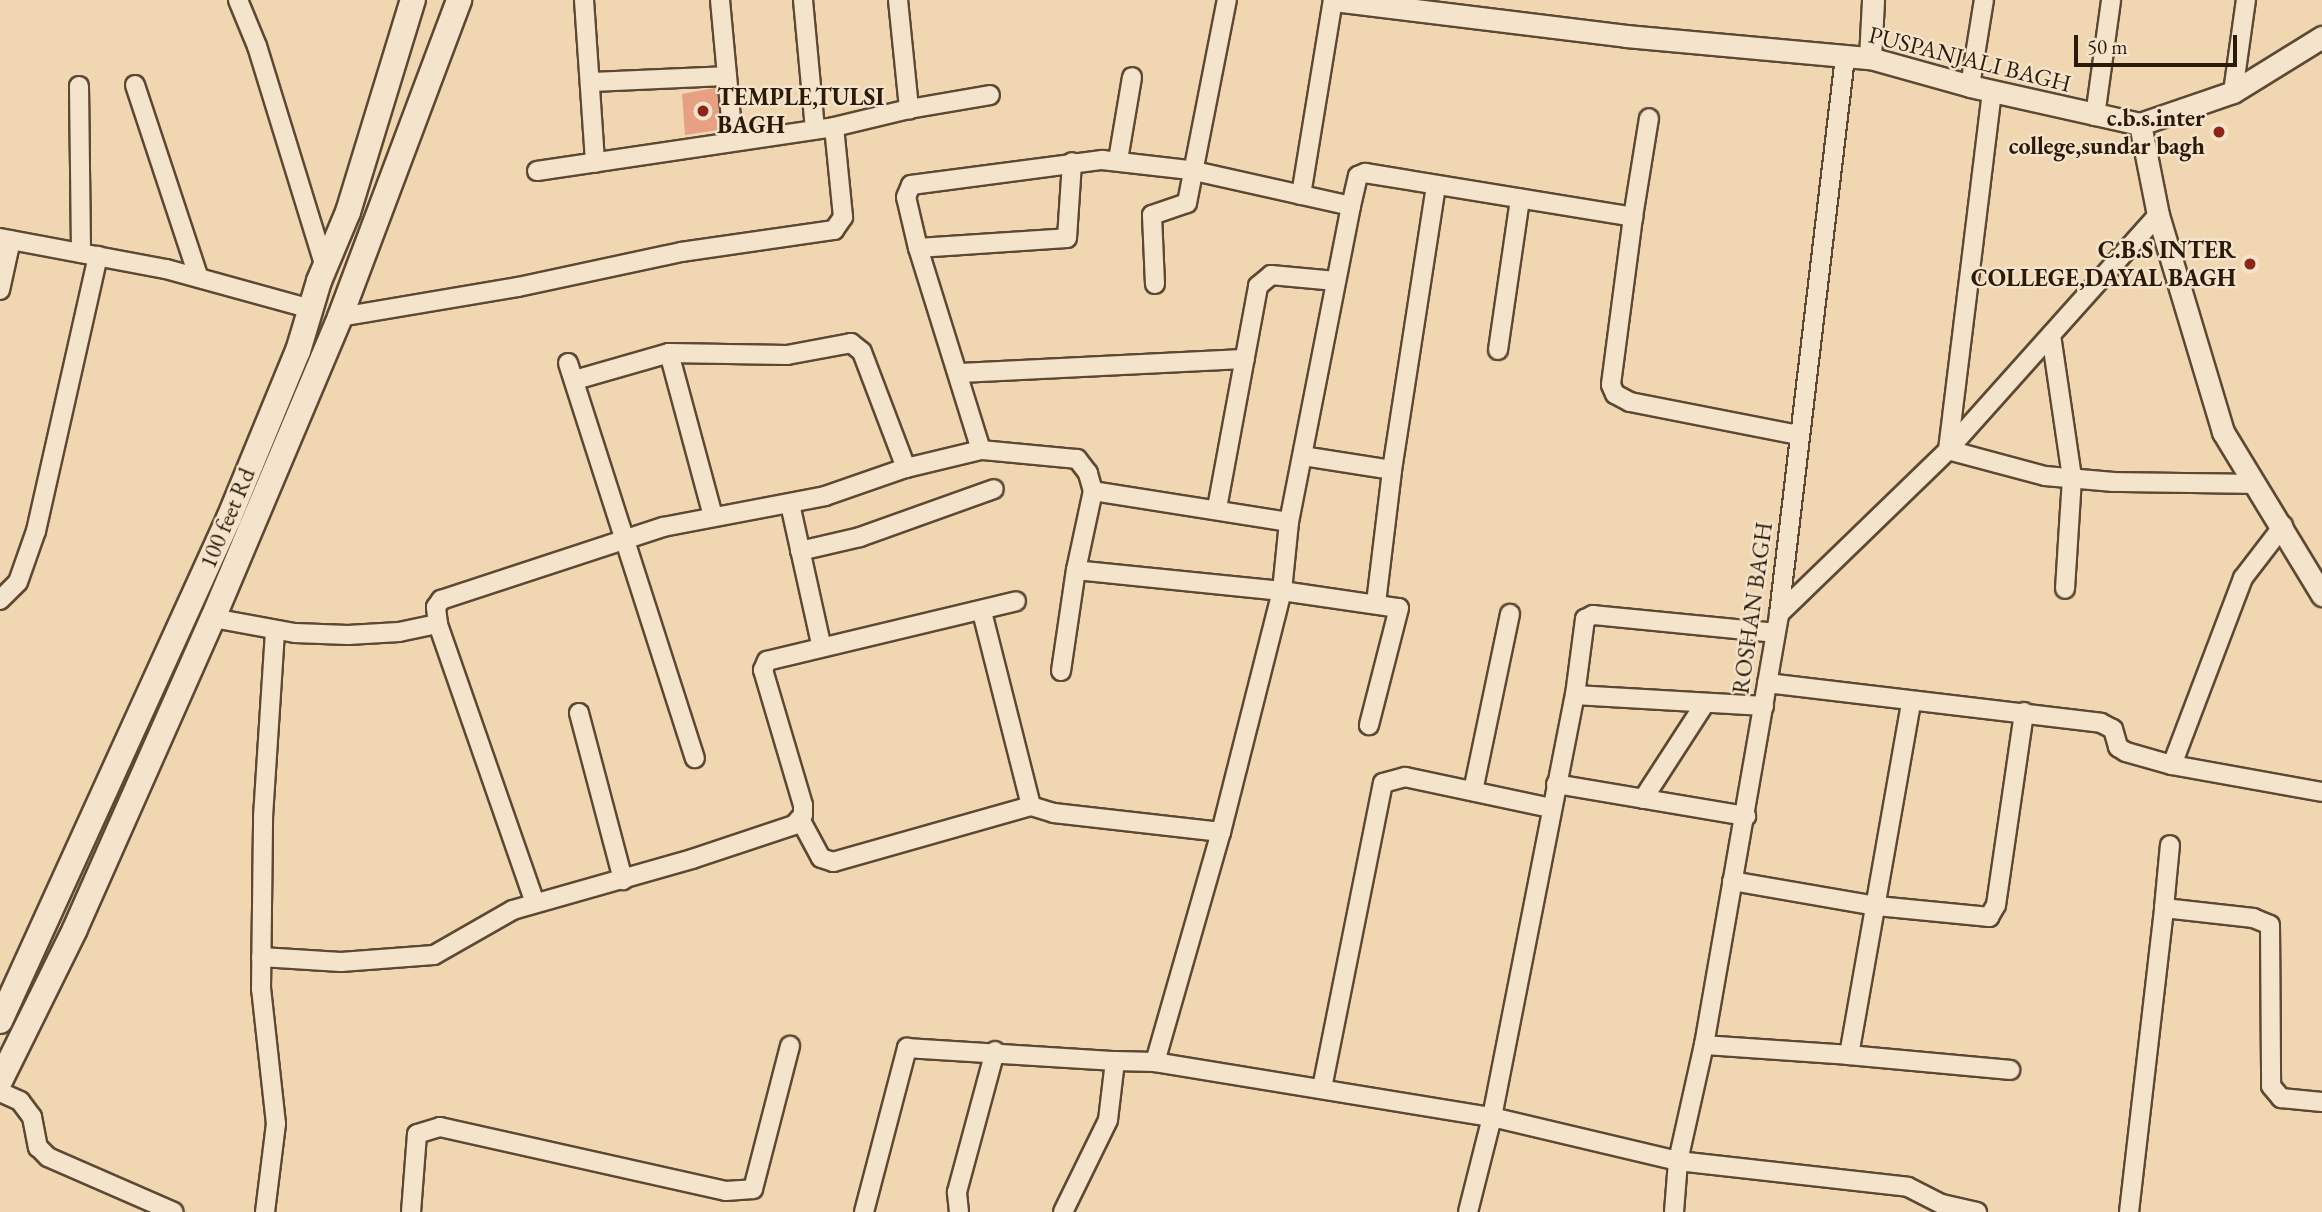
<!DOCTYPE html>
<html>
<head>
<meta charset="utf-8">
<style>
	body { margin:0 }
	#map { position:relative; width:2322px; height:1212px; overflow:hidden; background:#f0d6b1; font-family:"EB Garamond",serif }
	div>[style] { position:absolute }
	.building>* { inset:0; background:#e8a084 }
	.roads { filter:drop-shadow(2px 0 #5d4933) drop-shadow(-2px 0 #5d4933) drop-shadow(0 2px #5d4933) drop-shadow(0 -2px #5d4933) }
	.minor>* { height:18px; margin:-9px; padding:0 9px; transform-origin:9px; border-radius:9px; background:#f5e4cc }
	.tertiary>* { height:21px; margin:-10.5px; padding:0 10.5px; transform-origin:10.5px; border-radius:10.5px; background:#f5e4cc }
	.secondary>* { height:24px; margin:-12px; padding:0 12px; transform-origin:12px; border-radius:12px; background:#f5e4cc }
	.dots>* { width:19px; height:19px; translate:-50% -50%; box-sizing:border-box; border:4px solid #f5e4cc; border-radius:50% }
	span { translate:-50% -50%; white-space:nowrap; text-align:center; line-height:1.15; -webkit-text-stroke:5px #f5e4cc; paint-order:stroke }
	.street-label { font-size:24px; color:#2c1a09 }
	.poi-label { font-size:24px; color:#2c1a09; font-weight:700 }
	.left { translate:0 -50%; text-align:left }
	.right { translate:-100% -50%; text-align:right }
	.scale { position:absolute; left:2074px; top:35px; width:163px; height:32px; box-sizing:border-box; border:4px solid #2c1a09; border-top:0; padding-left:9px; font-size:21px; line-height:24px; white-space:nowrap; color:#2c1a09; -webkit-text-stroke:5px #f5e4cc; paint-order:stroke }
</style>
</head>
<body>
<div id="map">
	<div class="building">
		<i style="clip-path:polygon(720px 87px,724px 129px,685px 135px,682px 94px)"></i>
	</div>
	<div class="roads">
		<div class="minor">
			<i style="left:238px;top:0;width:50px;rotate:67.6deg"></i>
			<i style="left:257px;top:46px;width:231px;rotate:72.9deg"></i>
			<i style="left:584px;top:0;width:163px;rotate:86.1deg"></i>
			<i style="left:720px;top:0;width:141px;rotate:84.7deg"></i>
			<i style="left:803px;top:0;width:130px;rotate:84.7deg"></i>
			<i style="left:898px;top:0;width:110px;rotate:84.2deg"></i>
			<i style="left:909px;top:109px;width:82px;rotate:-9.8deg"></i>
			<i style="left:590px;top:82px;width:137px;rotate:-2.5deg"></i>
			<i style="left:135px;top:85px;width:203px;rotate:71.7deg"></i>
			<i style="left:79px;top:86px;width:167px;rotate:89.3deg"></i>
			<i style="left:1970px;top:86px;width:87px;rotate:-80.8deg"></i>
			<i style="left:2233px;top:92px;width:93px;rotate:-82deg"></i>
			<i style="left:2095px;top:116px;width:117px;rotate:-82.1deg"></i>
			<i style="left:1118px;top:160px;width:84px;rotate:-80.4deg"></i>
			<i style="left:537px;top:171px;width:300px;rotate:-8.4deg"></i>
			<i style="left:834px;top:127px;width:77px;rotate:-13.5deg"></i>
			<i style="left:1301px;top:195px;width:198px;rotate:-80.7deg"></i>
			<i style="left:2158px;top:215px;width:315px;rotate:131.8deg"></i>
			<i style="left:1948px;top:450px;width:100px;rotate:15deg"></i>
			<i style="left:2045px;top:476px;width:69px;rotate:5deg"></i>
			<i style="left:2114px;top:482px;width:138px;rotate:0.8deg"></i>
			<i style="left:1633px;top:217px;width:169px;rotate:97.5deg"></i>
			<i style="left:1611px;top:385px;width:10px;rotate:66deg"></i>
			<i style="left:1615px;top:394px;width:17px;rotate:28deg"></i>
			<i style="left:1630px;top:402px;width:171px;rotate:11.1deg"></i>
			<i style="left:0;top:238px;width:169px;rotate:10.6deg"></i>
			<i style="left:166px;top:269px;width:150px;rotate:15.4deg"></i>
			<i style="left:918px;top:248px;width:149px;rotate:-3.8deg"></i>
			<i style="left:1067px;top:238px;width:76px;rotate:-86.2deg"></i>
			<i style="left:1155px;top:284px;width:69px;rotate:-92.5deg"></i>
			<i style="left:1152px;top:215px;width:37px;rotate:-19deg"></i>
			<i style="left:1187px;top:203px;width:207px;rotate:-78.9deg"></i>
			<i style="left:0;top:290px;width:51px;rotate:-77.6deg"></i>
			<i style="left:340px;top:317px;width:181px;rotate:-9.6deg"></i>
			<i style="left:518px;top:287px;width:167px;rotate:-12.1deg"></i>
			<i style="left:681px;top:252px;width:155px;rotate:-8.2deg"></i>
			<i style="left:834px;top:230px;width:16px;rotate:-55deg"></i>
			<i style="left:843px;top:217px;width:90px;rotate:-95.7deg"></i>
			<i style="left:2051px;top:335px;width:145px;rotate:81.6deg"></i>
			<i style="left:2072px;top:478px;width:111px;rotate:93.6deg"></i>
			<i style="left:1498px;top:350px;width:153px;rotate:-81.7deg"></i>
			<i style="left:669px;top:353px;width:169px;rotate:74.9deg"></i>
			<i style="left:568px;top:363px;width:415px;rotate:72.2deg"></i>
			<i style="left:959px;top:373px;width:286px;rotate:-2.8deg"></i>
			<i style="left:575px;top:380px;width:98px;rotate:-16deg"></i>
			<i style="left:669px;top:353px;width:118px;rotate:1deg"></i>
			<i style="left:787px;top:355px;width:65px;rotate:-10.6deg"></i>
			<i style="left:851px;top:343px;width:14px;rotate:39deg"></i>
			<i style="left:862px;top:352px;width:124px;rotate:69.2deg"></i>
			<i style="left:1303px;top:456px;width:90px;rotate:8.9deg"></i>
			<i style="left:1392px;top:470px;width:288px;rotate:-81.2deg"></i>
			<i style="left:1093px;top:491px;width:198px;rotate:9deg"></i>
			<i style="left:1289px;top:522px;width:69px;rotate:95.8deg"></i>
			<i style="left:1282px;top:591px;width:207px;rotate:-174.2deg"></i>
			<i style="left:1076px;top:570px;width:81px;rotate:-77.9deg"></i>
			<i style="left:1093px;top:491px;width:19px;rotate:-106deg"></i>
			<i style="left:1088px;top:473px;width:18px;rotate:-128deg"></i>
			<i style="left:1077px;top:459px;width:96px;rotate:-174.6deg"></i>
			<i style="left:981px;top:450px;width:212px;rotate:-107.3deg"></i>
			<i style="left:918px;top:248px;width:52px;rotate:-103.2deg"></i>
			<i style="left:906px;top:197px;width:13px;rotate:-67deg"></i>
			<i style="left:911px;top:185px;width:193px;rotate:-7.5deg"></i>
			<i style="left:1102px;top:160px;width:89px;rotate:6.5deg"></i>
			<i style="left:1190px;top:170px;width:165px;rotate:12.6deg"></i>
			<i style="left:1351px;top:206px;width:31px;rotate:-77deg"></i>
			<i style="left:1358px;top:176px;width:8px;rotate:-23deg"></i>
			<i style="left:1365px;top:173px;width:272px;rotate:9.3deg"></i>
			<i style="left:1633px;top:217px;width:100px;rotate:-80.8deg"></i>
			<i style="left:790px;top:504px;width:143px;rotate:77.5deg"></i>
			<i style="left:1217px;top:508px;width:226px;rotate:-79.5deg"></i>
			<i style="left:1258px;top:286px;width:17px;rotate:-40deg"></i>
			<i style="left:1271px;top:275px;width:65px;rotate:5.3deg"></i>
			<i style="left:1289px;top:522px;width:322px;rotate:-78.9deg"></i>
			<i style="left:800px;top:551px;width:62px;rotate:-13.1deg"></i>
			<i style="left:860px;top:537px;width:142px;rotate:-19.7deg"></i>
			<i style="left:0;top:600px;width:25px;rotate:-45deg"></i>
			<i style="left:18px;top:582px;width:54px;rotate:-70.6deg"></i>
			<i style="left:36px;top:531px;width:282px;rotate:-77.3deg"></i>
			<i style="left:1376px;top:603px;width:134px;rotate:-83.1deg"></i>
			<i style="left:982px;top:612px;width:200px;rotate:75.8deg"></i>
			<i style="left:1031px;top:806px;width:24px;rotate:17deg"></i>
			<i style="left:1054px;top:813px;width:168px;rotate:6.5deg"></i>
			<i style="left:1779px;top:614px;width:235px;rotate:-44.1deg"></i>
			<i style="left:1948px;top:450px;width:362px;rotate:-83deg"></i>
			<i style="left:213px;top:618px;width:83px;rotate:10.4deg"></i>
			<i style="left:295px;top:633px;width:53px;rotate:2.2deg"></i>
			<i style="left:348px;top:635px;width:51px;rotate:-3.4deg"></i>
			<i style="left:399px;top:632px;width:40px;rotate:-12deg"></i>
			<i style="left:1061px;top:671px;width:102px;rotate:-81.6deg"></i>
			<i style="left:1767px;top:683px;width:336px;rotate:6.8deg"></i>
			<i style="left:2101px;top:723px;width:13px;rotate:27deg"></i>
			<i style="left:2113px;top:729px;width:19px;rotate:74deg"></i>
			<i style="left:2118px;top:747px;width:9px;rotate:32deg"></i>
			<i style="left:2126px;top:752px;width:48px;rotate:15.8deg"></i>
			<i style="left:2172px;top:765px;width:152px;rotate:10.2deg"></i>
			<i style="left:1764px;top:706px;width:189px;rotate:-176.7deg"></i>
			<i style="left:1575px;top:695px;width:77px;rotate:-82.5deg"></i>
			<i style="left:1585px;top:619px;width:9px;rotate:-27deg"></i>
			<i style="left:1593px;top:615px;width:183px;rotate:5.6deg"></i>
			<i style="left:579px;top:713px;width:173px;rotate:75.2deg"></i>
			<i style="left:2172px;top:765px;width:200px;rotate:-69.2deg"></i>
			<i style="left:2243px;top:578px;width:66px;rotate:-52.4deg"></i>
			<i style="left:1556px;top:784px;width:193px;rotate:9.6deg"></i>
			<i style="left:1473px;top:791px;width:181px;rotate:-78.2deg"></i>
			<i style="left:1643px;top:799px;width:114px;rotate:-57.1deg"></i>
			<i style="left:800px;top:819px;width:44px;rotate:61.7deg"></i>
			<i style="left:821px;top:858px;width:13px;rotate:18deg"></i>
			<i style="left:833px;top:862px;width:206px;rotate:-15.8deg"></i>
			<i style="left:1732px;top:881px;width:147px;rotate:9.8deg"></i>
			<i style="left:1877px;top:906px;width:113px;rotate:5.6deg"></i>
			<i style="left:1989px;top:917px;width:14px;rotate:-60deg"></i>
			<i style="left:1996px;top:905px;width:195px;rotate:-81.7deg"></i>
			<i style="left:535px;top:903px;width:295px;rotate:-109.2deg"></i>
			<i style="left:438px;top:624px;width:17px;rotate:-97deg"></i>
			<i style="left:436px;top:607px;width:9px;rotate:-54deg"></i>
			<i style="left:441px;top:600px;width:234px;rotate:-18.2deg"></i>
			<i style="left:663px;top:527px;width:165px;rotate:-10.8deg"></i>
			<i style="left:825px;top:496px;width:86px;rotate:-19.1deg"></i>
			<i style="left:906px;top:468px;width:77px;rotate:-13.5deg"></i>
			<i style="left:2164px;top:908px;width:63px;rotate:-84.6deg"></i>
			<i style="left:261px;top:957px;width:80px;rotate:3.6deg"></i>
			<i style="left:341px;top:962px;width:93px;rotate:-4.3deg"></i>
			<i style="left:434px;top:955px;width:91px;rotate:-29.7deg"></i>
			<i style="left:513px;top:910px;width:186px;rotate:-15.9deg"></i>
			<i style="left:692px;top:859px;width:108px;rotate:-18.4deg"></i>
			<i style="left:794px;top:825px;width:13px;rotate:-48deg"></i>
			<i style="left:803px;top:815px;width:10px;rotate:-90deg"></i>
			<i style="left:803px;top:805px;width:141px;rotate:-106.5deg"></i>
			<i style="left:763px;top:670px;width:10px;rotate:-66deg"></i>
			<i style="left:767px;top:661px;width:256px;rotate:-13.5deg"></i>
			<i style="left:1704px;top:1045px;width:145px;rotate:3.9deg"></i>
			<i style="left:1849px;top:1055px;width:357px;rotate:-80deg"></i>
			<i style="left:1849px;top:1055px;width:162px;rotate:5.3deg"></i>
			<i style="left:1155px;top:1062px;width:239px;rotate:-74deg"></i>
			<i style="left:1221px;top:832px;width:249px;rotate:-75.8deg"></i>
			<i style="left:1282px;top:591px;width:118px;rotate:8.3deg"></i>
			<i style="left:1399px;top:608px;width:121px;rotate:104.4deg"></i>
			<i style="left:1322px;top:1088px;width:311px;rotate:-78.7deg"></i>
			<i style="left:1383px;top:783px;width:23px;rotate:-15deg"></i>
			<i style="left:1405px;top:777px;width:149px;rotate:12deg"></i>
			<i style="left:0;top:1092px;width:22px;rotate:24deg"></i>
			<i style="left:20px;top:1101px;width:20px;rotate:53deg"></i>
			<i style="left:32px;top:1117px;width:31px;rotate:79deg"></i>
			<i style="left:38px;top:1147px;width:14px;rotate:45deg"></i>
			<i style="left:48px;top:1157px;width:137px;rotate:23.6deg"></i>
			<i style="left:265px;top:1212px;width:89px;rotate:-82.9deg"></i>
			<i style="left:276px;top:1124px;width:136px;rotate:-96.3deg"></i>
			<i style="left:261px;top:989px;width:172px;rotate:-89.3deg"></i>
			<i style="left:263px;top:817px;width:187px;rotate:-86.3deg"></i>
			<i style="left:411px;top:1212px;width:78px;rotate:-85.6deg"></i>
			<i style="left:417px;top:1134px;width:24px;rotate:-17deg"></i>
			<i style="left:440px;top:1127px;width:293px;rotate:12.6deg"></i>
			<i style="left:726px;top:1191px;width:27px;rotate:-4deg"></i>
			<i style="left:753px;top:1189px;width:148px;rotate:-75.5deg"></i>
			<i style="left:864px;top:1212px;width:170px;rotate:-75.3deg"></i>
			<i style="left:907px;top:1048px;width:208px;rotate:3.6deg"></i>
			<i style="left:959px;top:1212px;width:20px;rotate:-96deg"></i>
			<i style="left:957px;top:1192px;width:146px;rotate:-74.9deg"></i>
			<i style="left:1063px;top:1212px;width:102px;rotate:-63.9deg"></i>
			<i style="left:1108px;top:1120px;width:59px;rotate:-83.2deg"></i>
			<i style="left:1115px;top:1061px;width:40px;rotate:1.4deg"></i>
			<i style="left:1155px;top:1062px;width:341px;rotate:9.3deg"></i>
			<i style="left:1492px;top:1117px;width:191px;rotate:13.3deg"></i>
			<i style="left:1678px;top:1161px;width:231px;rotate:6.4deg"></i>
			<i style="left:1908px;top:1187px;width:38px;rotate:27deg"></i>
			<i style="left:1942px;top:1204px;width:36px;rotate:13deg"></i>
			<i style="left:1468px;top:1212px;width:98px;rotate:-75.8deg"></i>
			<i style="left:1492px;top:1117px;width:430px;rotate:-78.9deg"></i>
			<i style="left:1674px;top:1212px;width:51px;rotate:-85.5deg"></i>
			<i style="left:1678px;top:1161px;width:119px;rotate:-77.4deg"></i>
			<i style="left:1704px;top:1045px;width:437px;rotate:-80.1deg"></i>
			<i style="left:1779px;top:614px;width:561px;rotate:-83.24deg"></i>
			<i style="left:2129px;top:1212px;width:306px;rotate:-83.4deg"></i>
			<i style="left:2164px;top:908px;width:90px;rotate:6.4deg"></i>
			<i style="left:2253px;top:918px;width:18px;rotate:22deg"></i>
			<i style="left:2270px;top:925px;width:161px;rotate:89.6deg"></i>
			<i style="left:2271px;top:1086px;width:16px;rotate:50deg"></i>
			<i style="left:2281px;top:1098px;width:41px;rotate:5.6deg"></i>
		</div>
		<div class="tertiary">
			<i style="left:1334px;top:0;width:294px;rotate:7deg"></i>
			<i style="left:1626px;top:36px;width:245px;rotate:5.2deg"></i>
			<i style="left:1870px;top:58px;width:104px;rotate:15.6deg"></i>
			<i style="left:1970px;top:86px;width:174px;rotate:12.6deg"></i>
			<i style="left:2140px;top:124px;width:98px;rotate:-19deg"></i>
			<i style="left:2233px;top:92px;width:105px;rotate:-31.7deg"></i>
			<i style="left:1870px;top:58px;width:58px;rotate:-87deg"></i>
			<i style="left:2140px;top:124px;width:93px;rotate:78.8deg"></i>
			<i style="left:2158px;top:215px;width:227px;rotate:73.3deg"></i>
			<i style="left:2223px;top:432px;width:191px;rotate:58.7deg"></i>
		</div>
		<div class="secondary">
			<i style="left:0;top:1021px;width:553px;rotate:-65.52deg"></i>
			<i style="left:229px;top:518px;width:181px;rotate:-67.6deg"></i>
			<i style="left:298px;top:351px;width:73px;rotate:-73.3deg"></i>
			<i style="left:319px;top:281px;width:75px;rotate:-67.2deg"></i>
			<i style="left:348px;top:212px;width:222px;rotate:-73deg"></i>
			<i style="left:0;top:1081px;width:169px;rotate:-63.7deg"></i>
			<i style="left:75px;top:929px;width:340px;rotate:-66.1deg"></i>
			<i style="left:213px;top:618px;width:327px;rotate:-67.1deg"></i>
			<i style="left:340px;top:317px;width:339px;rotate:-69.4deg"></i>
		</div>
	</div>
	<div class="dots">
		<i style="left:703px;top:111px;background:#8f2418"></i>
		<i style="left:2219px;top:132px;background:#8f2418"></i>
		<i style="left:2250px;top:264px;background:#8f2418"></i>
	</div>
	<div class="street-label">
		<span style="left:1970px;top:59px;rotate:14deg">PUSPANJALI BAGH</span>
		<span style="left:227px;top:518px;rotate:-67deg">100 feet Rd</span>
		<span style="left:1752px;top:608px;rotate:-82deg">ROSHAN BAGH</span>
	</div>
	<div class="poi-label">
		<span class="left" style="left:717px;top:111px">TEMPLE,TULSI<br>BAGH</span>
		<span class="right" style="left:2205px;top:132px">c.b.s.inter<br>college,sundar bagh</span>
		<span class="right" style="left:2236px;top:264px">C.B.S INTER<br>COLLEGE,DAYAL BAGH</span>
	</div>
	<div class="scale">50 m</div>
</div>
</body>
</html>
